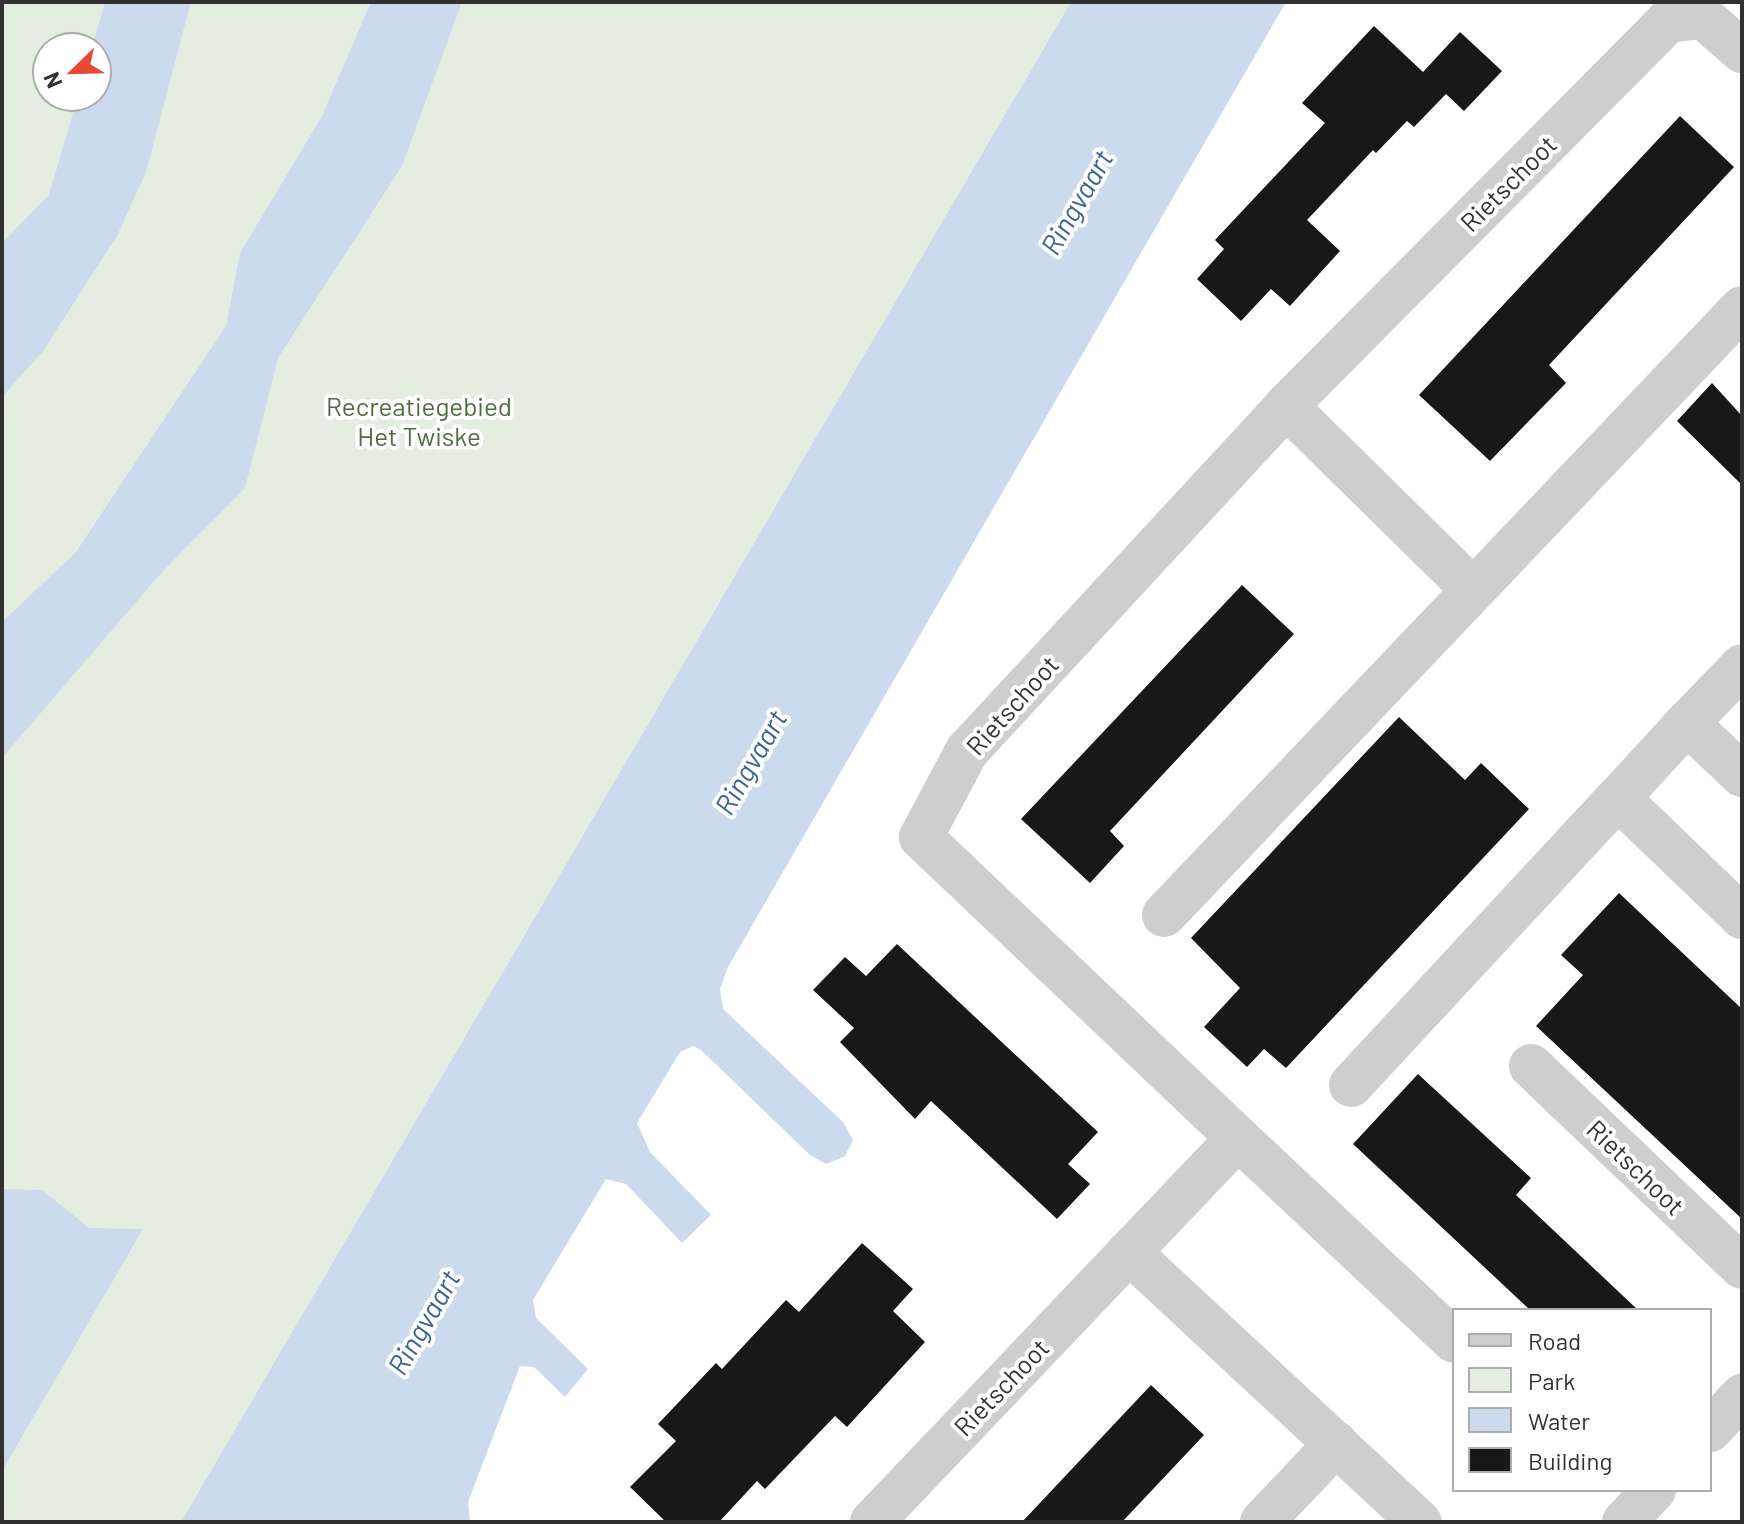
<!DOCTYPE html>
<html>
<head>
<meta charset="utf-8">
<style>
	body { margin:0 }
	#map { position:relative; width:1744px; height:1524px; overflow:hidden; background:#fff; font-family:Barlow,sans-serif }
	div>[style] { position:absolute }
	.green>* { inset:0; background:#e4eee0 }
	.water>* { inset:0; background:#ccdaed }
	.building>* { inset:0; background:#181818 }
	.street>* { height:44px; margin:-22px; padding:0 22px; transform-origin:22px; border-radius:22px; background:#cecece }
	span { translate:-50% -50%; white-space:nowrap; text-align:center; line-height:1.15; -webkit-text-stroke:8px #fff; paint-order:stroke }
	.street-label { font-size:26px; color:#313131 }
	.park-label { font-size:26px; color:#4b6e3d }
	.water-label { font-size:28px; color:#3d6295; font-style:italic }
	.frame { position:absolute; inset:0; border:4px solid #313131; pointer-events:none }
	.legend { position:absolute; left:1452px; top:1308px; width:260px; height:184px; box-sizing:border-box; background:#fff; border:2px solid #adadad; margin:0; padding:10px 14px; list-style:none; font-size:24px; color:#313131 }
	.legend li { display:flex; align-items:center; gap:16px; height:40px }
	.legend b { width:40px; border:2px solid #adadad }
	.north { position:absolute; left:32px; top:32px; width:80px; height:80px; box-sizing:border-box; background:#fff; border:2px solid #adadad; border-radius:50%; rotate:247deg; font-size:22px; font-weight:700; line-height:32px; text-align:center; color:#313131 }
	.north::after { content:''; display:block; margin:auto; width:28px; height:36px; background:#e84934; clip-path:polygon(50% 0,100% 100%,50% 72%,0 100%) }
</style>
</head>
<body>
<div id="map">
	<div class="green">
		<i style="clip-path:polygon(evenodd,2px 2px,1138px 2px,244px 1522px,2px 1522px,2px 2px,48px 48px,96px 48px,96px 96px,48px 96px,48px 48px)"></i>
	</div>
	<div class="water">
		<i style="clip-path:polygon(105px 2px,191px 2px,146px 172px,117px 236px,43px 351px,2px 397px,2px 243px,49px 195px,78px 96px,96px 96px,96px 48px,92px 48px)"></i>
		<i style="clip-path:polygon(371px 2px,462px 2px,402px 166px,278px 358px,245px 488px,162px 572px,2px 758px,2px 622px,76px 552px,226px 326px,240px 253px,322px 116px)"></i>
		<i style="clip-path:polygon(1071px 2px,1286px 2px,728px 967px,720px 989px,723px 1009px,843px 1122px,853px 1140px,845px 1156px,826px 1164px,810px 1155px,701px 1050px,693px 1046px,680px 1052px,637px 1123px,650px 1152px,711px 1215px,682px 1243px,626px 1184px,606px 1179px,533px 1300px,536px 1318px,588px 1369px,565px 1397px,534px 1367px,520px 1366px,468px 1502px,470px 1522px,181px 1522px)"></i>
		<i style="clip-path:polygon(2px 1189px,42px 1190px,89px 1228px,143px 1229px,2px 1471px)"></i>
	</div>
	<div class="building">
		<i style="clip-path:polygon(1374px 26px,1423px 72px,1460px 32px,1502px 71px,1464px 111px,1446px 94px,1414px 127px,1407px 121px,1376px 153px,1373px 150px,1307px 220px,1340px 251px,1290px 306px,1271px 289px,1241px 321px,1197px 279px,1224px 249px,1215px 240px,1325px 123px,1302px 103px)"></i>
		<i style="clip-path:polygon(1680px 116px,1734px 167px,1549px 365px,1566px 383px,1490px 461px,1419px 395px)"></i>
		<i style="clip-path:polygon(1712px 383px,1742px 416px,1742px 485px,1677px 421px)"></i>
		<i style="clip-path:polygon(1242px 585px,1294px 634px,1110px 831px,1124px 846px,1090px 883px,1021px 819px)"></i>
		<i style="clip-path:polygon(1399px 717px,1465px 780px,1481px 763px,1529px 809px,1286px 1068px,1264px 1049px,1247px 1067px,1204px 1027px,1240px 988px,1191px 938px)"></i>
		<i style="clip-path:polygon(1619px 893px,1742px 1009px,1742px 1219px,1536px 1026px,1583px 975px,1561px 955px)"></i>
		<i style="clip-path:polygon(897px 944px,1098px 1132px,1068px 1164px,1090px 1184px,1057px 1219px,931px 1101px,915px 1119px,840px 1042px,854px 1028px,813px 990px,845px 957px,866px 976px)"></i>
		<i style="clip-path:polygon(1418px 1074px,1531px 1178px,1516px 1195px,1638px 1310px,1530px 1310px,1353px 1144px)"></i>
		<i style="clip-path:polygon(862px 1243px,913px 1289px,893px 1311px,925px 1342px,847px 1427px,835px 1416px,765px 1489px,757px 1481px,719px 1522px,666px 1522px,630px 1487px,676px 1441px,658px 1424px,716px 1363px,722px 1369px,786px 1300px,799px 1312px)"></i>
		<i style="clip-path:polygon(1151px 1385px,1204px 1435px,1122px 1522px,1022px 1522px)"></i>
	</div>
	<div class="street">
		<i style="left:1286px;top:406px;width:262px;rotate:44.5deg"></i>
		<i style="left:1687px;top:723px;width:79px;rotate:-46deg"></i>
		<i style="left:1742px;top:775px;width:76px;rotate:-136.6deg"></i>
		<i style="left:1687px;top:723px;width:102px;rotate:132.6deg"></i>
		<i style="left:1618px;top:798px;width:172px;rotate:43.8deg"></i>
		<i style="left:1164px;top:915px;width:838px;rotate:-46.4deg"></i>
		<i style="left:1531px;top:1066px;width:291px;rotate:43.6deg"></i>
		<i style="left:1351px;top:1085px;width:392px;rotate:-47.1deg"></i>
		<i style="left:1238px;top:1138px;width:296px;rotate:43.2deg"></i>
		<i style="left:1129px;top:1252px;width:397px;rotate:42.9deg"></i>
		<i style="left:1710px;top:1430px;width:47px;rotate:-46.7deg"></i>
		<i style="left:872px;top:1522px;width:530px;rotate:-46.37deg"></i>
		<i style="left:1238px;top:1138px;width:437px;rotate:-136.5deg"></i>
		<i style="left:921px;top:837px;width:98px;rotate:-61.9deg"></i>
		<i style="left:967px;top:751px;width:470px;rotate:-47.2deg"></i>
		<i style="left:1286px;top:406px;width:542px;rotate:-45.22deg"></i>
		<i style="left:1668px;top:21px;width:35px;rotate:-7deg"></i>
		<i style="left:1703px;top:17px;width:52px;rotate:41.1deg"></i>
		<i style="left:1262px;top:1522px;width:108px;rotate:-46.5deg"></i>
		<i style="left:1624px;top:1522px;width:44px;rotate:-46.8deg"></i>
	</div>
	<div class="street-label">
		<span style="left:1508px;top:183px;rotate:-45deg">Rietschoot</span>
		<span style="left:1012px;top:705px;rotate:-48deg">Rietschoot</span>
		<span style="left:1636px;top:1167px;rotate:44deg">Rietschoot</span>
		<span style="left:1001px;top:1387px;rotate:-46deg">Rietschoot</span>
	</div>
	<div class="park-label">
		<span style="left:419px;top:421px">Recreatiegebied<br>Het Twiske</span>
	</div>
	<div class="water-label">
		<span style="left:1076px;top:202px;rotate:-60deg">Ringvaart</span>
		<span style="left:750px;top:762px;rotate:-60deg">Ringvaart</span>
		<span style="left:423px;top:1322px;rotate:-60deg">Ringvaart</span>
	</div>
	<div class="frame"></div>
	<ul class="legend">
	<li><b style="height:10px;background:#cecece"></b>Road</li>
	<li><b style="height:22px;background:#e4eee0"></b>Park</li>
	<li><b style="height:22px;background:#ccdaed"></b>Water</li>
	<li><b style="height:22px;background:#181818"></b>Building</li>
	</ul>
	<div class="north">N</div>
</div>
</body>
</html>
